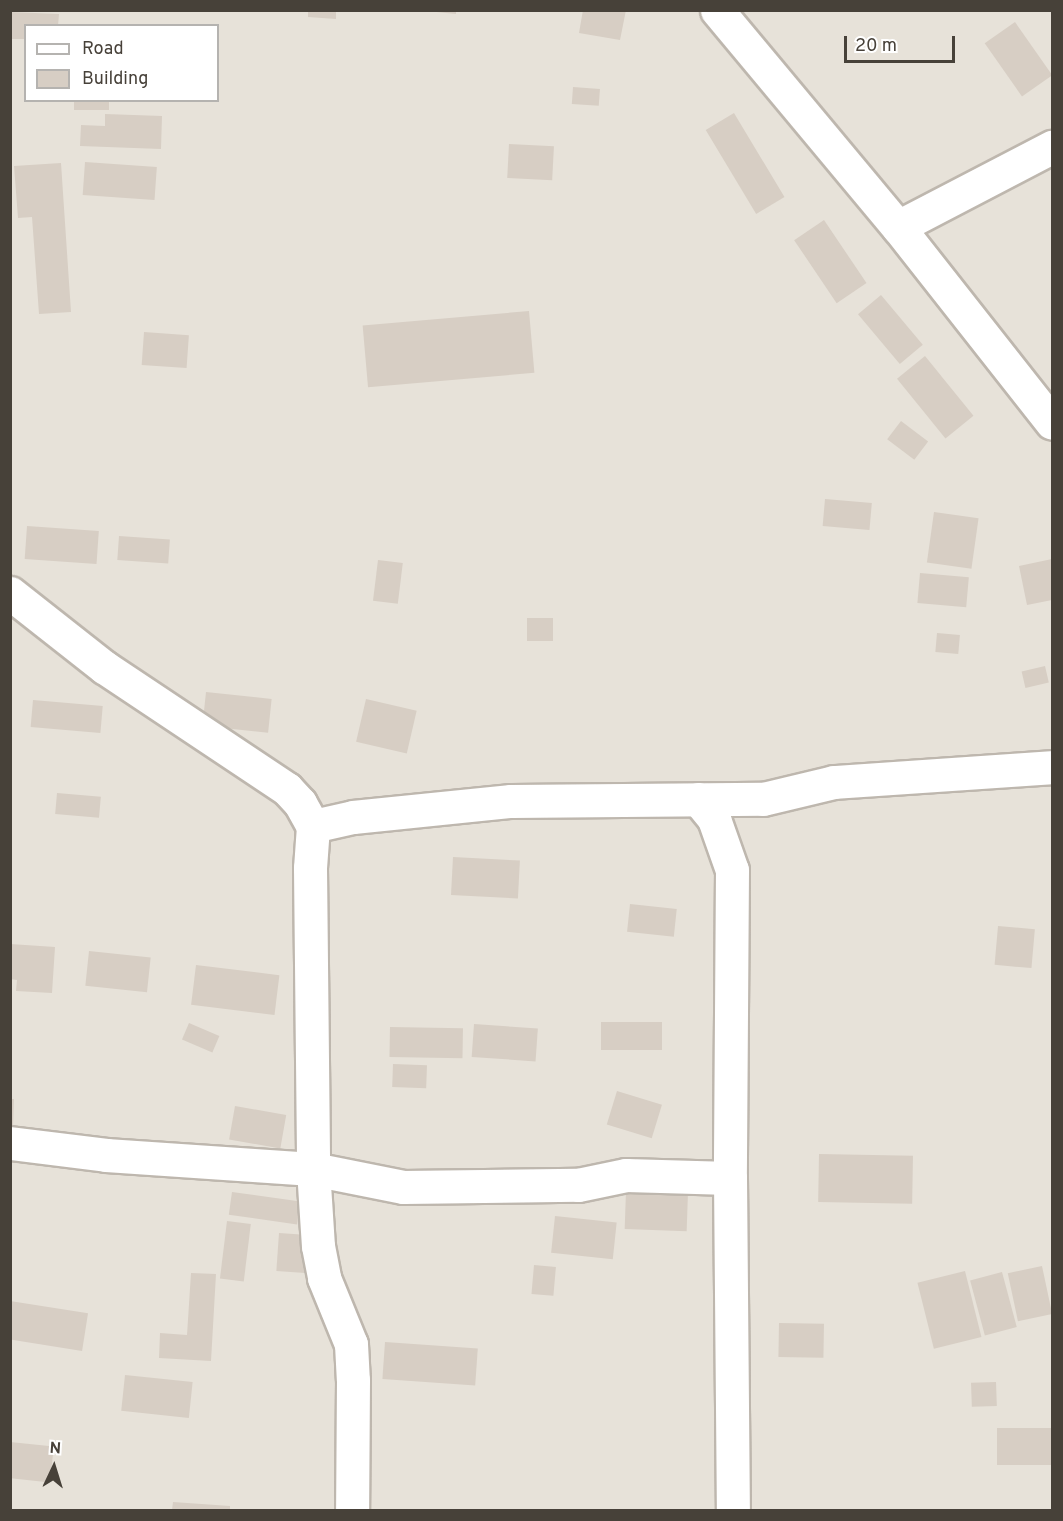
<!DOCTYPE html>
<html>
<head>
<meta charset="utf-8">
<style>
	body { margin:0 }
	#map { position:relative; width:1063px; height:1521px; overflow:hidden; background:#f4f0eb; font-family:Overpass,sans-serif }
	div>[style] { position:absolute }
	.residential>* { inset:0; background:#e7e2d9 }
	.building>* { inset:0; background:#d7cec4; transform-origin:0 0 }
	.roads { filter:drop-shadow(2px 0 #beb7ae) drop-shadow(-2px 0 #beb7ae) drop-shadow(0 2px #beb7ae) drop-shadow(0 -2px #beb7ae) }
	.street>* { height:33px; margin:-16.5px; padding:0 16.5px; transform-origin:16.5px; border-radius:16.5px; background:#fff }
	span { translate:-50% -50%; white-space:nowrap; text-align:center; line-height:1.15; -webkit-text-stroke:6px #fff; paint-order:stroke }
	.frame { position:absolute; inset:0; border:12px solid #474139; pointer-events:none }
	.legend { position:absolute; left:24px; top:24px; width:195px; height:78px; box-sizing:border-box; background:#fff; border:2px solid #b5b3b0; margin:0; padding:8px 10px; list-style:none; font-size:18px; color:#474139 }
	.legend li { display:flex; align-items:center; gap:12px; height:30px }
	.legend b { width:30px; border:2px solid #b5b3b0 }
	.north { position:absolute; left:24px; top:1437px; width:60px; height:60px; -webkit-text-stroke:4px #fff; paint-order:stroke; rotate:4deg; font-size:16px; font-weight:700; line-height:24px; text-align:center; color:#474139 }
	.north::after { content:''; display:block; margin:auto; width:21px; height:27px; background:#474139; clip-path:polygon(50% 0,100% 100%,50% 72%,0 100%) }
	.scale { position:absolute; left:844px; top:36px; width:111px; height:27px; box-sizing:border-box; border:3px solid #474139; border-top:0; padding-left:8px; font-size:18px; line-height:21px; white-space:nowrap; color:#474139; -webkit-text-stroke:4px #fff; paint-order:stroke }
</style>
</head>
<body>
<div id="map">
	<div class="residential">
		<i style="clip-path:polygon(evenodd,11px 11px,1052px 11px,1052px 1510px,11px 1510px,11px 11px,26px 26px,218px 26px,218px 100px,26px 100px,26px 26px)"></i>
	</div>
	<div class="building">
		<i style="clip-path:polygon(308px 10px,336px 10px,336px 19px,308px 17px)"></i>
		<i style="clip-path:polygon(417px 10px,456px 10px,456px 14px)"></i>
		<i style="clip-path:polygon(583px 10px,626px 10px,620px 40px,579px 33px)"></i>
		<i style="clip-path:polygon(10px 12px,59px 14px,58px 26px,26px 26px,26px 39px,10px 39px)"></i>
		<i style="left:1015px;top:22px;width:65px;height:37px;rotate:55deg"></i>
		<i style="left:573px;top:87px;width:27px;height:17px;rotate:4deg"></i>
		<i style="left:74px;top:100px;width:35px;height:10px"></i>
		<i style="left:734px;top:113px;width:98px;height:33px;rotate:59deg"></i>
		<i style="clip-path:polygon(105px 114px,162px 116px,161px 149px,80px 146px,81px 125px,105px 126px)"></i>
		<i style="left:509px;top:144px;width:45px;height:34px;rotate:3deg"></i>
		<i style="left:85px;top:162px;width:72px;height:33px;rotate:4deg"></i>
		<i style="clip-path:polygon(61px 163px,71px 312px,39px 314px,32px 217px,18px 218px,14px 166px)"></i>
		<i style="left:824px;top:220px;width:76px;height:36px;rotate:56deg"></i>
		<i style="left:881px;top:295px;width:65px;height:30px;rotate:50deg"></i>
		<i style="left:529px;top:311px;width:62px;height:167px;rotate:85deg"></i>
		<i style="left:144px;top:332px;width:45px;height:33px;rotate:4deg"></i>
		<i style="left:925px;top:356px;width:77px;height:36px;rotate:51deg"></i>
		<i style="left:901px;top:421px;width:34px;height:23px;rotate:37deg"></i>
		<i style="left:825px;top:499px;width:47px;height:27px;rotate:5deg"></i>
		<i style="left:934px;top:512px;width:45px;height:51px;rotate:8deg"></i>
		<i style="left:27px;top:526px;width:72px;height:33px;rotate:4deg"></i>
		<i style="left:119px;top:536px;width:51px;height:24px;rotate:4deg"></i>
		<i style="clip-path:polygon(1052px 559px,1052px 600px,1027px 605px,1019px 566px)"></i>
		<i style="left:378px;top:560px;width:25px;height:41px;rotate:7deg"></i>
		<i style="left:920px;top:573px;width:49px;height:30px;rotate:5deg"></i>
		<i style="left:527px;top:618px;width:26px;height:23px"></i>
		<i style="left:937px;top:633px;width:23px;height:19px;rotate:5deg"></i>
		<i style="left:1045px;top:666px;width:17px;height:24px;rotate:77deg"></i>
		<i style="left:206px;top:692px;width:66px;height:34px;rotate:6deg"></i>
		<i style="left:366px;top:699px;width:52px;height:44px;rotate:13deg"></i>
		<i style="left:33px;top:700px;width:70px;height:27px;rotate:5deg"></i>
		<i style="left:57px;top:793px;width:44px;height:21px;rotate:5deg"></i>
		<i style="left:453px;top:857px;width:67px;height:38px;rotate:3deg"></i>
		<i style="left:630px;top:904px;width:47px;height:28px;rotate:6deg"></i>
		<i style="left:998px;top:926px;width:37px;height:39px;rotate:5deg"></i>
		<i style="clip-path:polygon(10px 944px,55px 947px,52px 993px,16px 991px,17px 980px,10px 979px)"></i>
		<i style="left:89px;top:951px;width:62px;height:35px;rotate:6deg"></i>
		<i style="left:196px;top:965px;width:84px;height:40px;rotate:7deg"></i>
		<i style="left:601px;top:1022px;width:61px;height:28px"></i>
		<i style="left:189px;top:1023px;width:33px;height:18px;rotate:23deg"></i>
		<i style="left:474px;top:1024px;width:64px;height:33px;rotate:4deg"></i>
		<i style="left:390px;top:1027px;width:73px;height:30px;rotate:1deg"></i>
		<i style="left:393px;top:1064px;width:34px;height:23px;rotate:2deg"></i>
		<i style="left:617px;top:1091px;width:47px;height:35px;rotate:17deg"></i>
		<i style="clip-path:polygon(10px 1099px,14px 1099px,13px 1126px,10px 1126px)"></i>
		<i style="left:235px;top:1106px;width:52px;height:34px;rotate:10deg"></i>
		<i style="left:819px;top:1154px;width:94px;height:48px;rotate:1deg"></i>
		<i style="left:626px;top:1191px;width:62px;height:38px;rotate:2deg"></i>
		<i style="left:232px;top:1192px;width:69px;height:23px;rotate:8deg"></i>
		<i style="left:555px;top:1216px;width:62px;height:37px;rotate:6deg"></i>
		<i style="left:227px;top:1221px;width:24px;height:58px;rotate:7deg"></i>
		<i style="left:279px;top:1233px;width:29px;height:38px;rotate:4deg"></i>
		<i style="left:534px;top:1265px;width:22px;height:29px;rotate:5deg"></i>
		<i style="left:1042px;top:1266px;width:49px;height:35px;rotate:78deg"></i>
		<i style="left:965px;top:1271px;width:68px;height:49px;rotate:76deg"></i>
		<i style="left:1002px;top:1272px;width:57px;height:33px;rotate:75deg"></i>
		<i style="clip-path:polygon(191px 1273px,216px 1274px,211px 1361px,159px 1358px,160px 1333px,187px 1335px)"></i>
		<i style="left:10px;top:1301px;width:79px;height:38px;rotate:9deg"></i>
		<i style="left:779px;top:1323px;width:45px;height:34px;rotate:1deg"></i>
		<i style="left:385px;top:1342px;width:93px;height:37px;rotate:4deg"></i>
		<i style="left:125px;top:1375px;width:68px;height:36px;rotate:6deg"></i>
		<i style="left:996px;top:1382px;width:24px;height:25px;rotate:88deg"></i>
		<i style="left:1052px;top:1428px;width:37px;height:55px;rotate:90deg"></i>
		<i style="left:10px;top:1442px;width:44px;height:36px;rotate:6deg"></i>
		<i style="clip-path:polygon(173px 1502px,230px 1506px,230px 1510px,172px 1510px)"></i>
	</div>
	<div class="roads">
		<div class="street">
			<i style="left:717px;top:10px;width:283px;rotate:50.2deg"></i>
			<i style="left:898px;top:227px;width:249px;rotate:51.8deg"></i>
			<i style="left:898px;top:227px;width:174px;rotate:-27.5deg"></i>
			<i style="left:10px;top:593px;width:120px;rotate:38.2deg"></i>
			<i style="left:104px;top:667px;width:220px;rotate:33.7deg"></i>
			<i style="left:287px;top:789px;width:19px;rotate:47deg"></i>
			<i style="left:300px;top:803px;width:26px;rotate:61deg"></i>
			<i style="left:313px;top:826px;width:42px;rotate:94.1deg"></i>
			<i style="left:310px;top:868px;width:301px;rotate:89.4deg"></i>
			<i style="left:313px;top:1169px;width:77px;rotate:86.3deg"></i>
			<i style="left:318px;top:1246px;width:33px;rotate:79deg"></i>
			<i style="left:324px;top:1278px;width:71px;rotate:67.8deg"></i>
			<i style="left:351px;top:1344px;width:36px;rotate:87deg"></i>
			<i style="left:353px;top:1380px;width:130px;rotate:90.4deg"></i>
			<i style="left:698px;top:799px;width:26px;rotate:51deg"></i>
			<i style="left:714px;top:819px;width:54px;rotate:70.6deg"></i>
			<i style="left:732px;top:870px;width:308px;rotate:90.4deg"></i>
			<i style="left:730px;top:1178px;width:332px;rotate:89.5deg"></i>
			<i style="left:313px;top:826px;width:41px;rotate:-12.7deg"></i>
			<i style="left:353px;top:817px;width:159px;rotate:-5.8deg"></i>
			<i style="left:511px;top:801px;width:252px;rotate:-0.5deg"></i>
			<i style="left:763px;top:799px;width:73px;rotate:-13.5deg"></i>
			<i style="left:834px;top:782px;width:219px;rotate:-3.9deg"></i>
			<i style="left:10px;top:1143px;width:97px;rotate:7.1deg"></i>
			<i style="left:106px;top:1155px;width:207px;rotate:3.9deg"></i>
			<i style="left:313px;top:1169px;width:92px;rotate:11.3deg"></i>
			<i style="left:403px;top:1187px;width:175px;rotate:-0.7deg"></i>
			<i style="left:578px;top:1185px;width:49px;rotate:-11.8deg"></i>
			<i style="left:626px;top:1175px;width:104px;rotate:1.7deg"></i>
		</div>
	</div>
	<div class="frame"></div>
	<ul class="legend">
	<li><b style="height:8px;background:#fff"></b>Road</li>
	<li><b style="height:16px;background:#d7cec4"></b>Building</li>
	</ul>
	<div class="north">N</div>
	<div class="scale">20 m</div>
</div>
</body>
</html>
